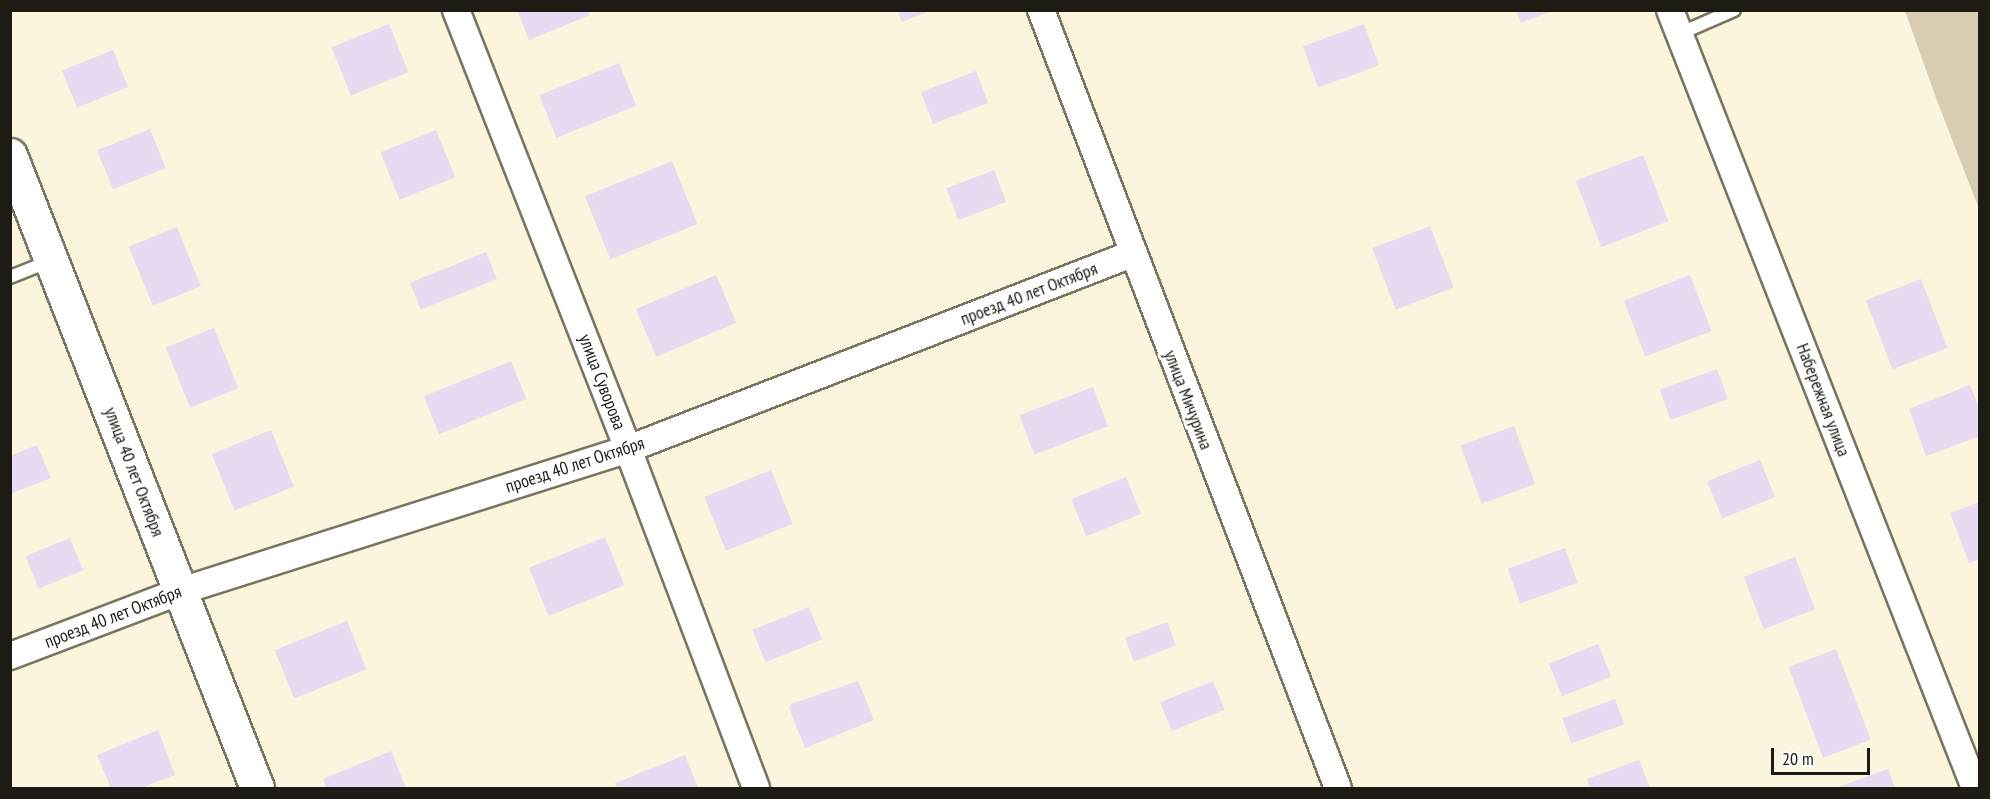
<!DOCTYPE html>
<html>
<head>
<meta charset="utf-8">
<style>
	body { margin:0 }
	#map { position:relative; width:1990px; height:799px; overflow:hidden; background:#fcf5de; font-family:"PT Sans Narrow",sans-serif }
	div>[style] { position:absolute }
	.green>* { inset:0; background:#d6cdb3 }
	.building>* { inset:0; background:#e6dbf0; transform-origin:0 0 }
	.roads { filter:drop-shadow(2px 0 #7a7460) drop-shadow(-2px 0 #7a7460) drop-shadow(0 2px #7a7460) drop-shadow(0 -2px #7a7460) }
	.lane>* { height:12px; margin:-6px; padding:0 6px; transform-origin:6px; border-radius:6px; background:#fff }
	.street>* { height:26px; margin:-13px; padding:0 13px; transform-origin:13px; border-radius:13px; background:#fff }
	.secondary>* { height:33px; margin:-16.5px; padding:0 16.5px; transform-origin:16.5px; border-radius:16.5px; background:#fff }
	span { translate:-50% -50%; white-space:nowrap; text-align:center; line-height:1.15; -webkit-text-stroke:6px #fff; paint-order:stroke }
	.street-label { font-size:18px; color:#1d1b13 }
	.frame { position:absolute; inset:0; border:12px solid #1d1b13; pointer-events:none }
	.scale { position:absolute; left:1771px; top:748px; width:99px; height:27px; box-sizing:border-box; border:3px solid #1d1b13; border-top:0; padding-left:8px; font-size:18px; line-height:21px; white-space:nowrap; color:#1d1b13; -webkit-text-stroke:4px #fff; paint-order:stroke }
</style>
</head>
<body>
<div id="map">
	<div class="green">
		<i style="clip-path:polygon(1905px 11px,1979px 11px,1979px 209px,1936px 98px)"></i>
	</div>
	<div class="building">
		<i style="clip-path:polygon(517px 10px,588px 10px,590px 15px,529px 40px)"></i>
		<i style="clip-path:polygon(897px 10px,930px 10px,930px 11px,902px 22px)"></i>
		<i style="clip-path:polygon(1516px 10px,1552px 10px,1552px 11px,1521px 23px)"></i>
		<i style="left:389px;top:24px;width:52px;height:62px;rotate:68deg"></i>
		<i style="left:1364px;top:24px;width:44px;height:65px;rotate:70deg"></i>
		<i style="left:113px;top:50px;width:40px;height:55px;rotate:68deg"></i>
		<i style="left:619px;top:63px;width:46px;height:86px;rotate:68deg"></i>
		<i style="left:976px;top:71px;width:34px;height:59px;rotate:69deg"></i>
		<i style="left:150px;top:129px;width:42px;height:57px;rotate:68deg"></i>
		<i style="left:436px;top:130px;width:51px;height:60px;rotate:68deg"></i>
		<i style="left:1643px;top:155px;width:71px;height:72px;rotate:69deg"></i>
		<i style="left:672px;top:161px;width:68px;height:94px;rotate:68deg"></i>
		<i style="left:994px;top:170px;width:34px;height:51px;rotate:69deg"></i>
		<i style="left:1430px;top:226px;width:66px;height:62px;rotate:69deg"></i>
		<i style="left:177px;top:227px;width:64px;height:52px;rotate:68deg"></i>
		<i style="left:486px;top:252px;width:29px;height:82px;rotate:68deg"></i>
		<i style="left:716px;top:275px;width:52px;height:87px;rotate:67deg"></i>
		<i style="left:1690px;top:275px;width:60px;height:71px;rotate:69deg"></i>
		<i style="left:1921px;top:279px;width:74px;height:59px;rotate:69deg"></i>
		<i style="left:214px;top:328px;width:65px;height:52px;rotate:68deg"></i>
		<i style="left:511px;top:361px;width:41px;height:94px;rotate:68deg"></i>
		<i style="left:1717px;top:369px;width:32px;height:61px;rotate:70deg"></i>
		<i style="clip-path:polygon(1970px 385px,1980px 410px,1980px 436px,1926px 456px,1909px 409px)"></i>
		<i style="left:1093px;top:387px;width:42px;height:79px;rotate:69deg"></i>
		<i style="left:1514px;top:426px;width:62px;height:57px;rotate:70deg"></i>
		<i style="left:271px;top:430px;width:61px;height:64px;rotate:68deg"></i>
		<i style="clip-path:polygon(37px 445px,51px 478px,10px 494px,10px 456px)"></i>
		<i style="left:1760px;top:460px;width:40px;height:57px;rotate:68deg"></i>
		<i style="left:771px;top:470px;width:58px;height:72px;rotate:68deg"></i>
		<i style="left:1126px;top:477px;width:40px;height:59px;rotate:68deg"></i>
		<i style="clip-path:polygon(1980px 502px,1980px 559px,1969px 563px,1950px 513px)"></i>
		<i style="left:605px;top:537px;width:52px;height:82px;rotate:68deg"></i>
		<i style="left:70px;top:538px;width:35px;height:48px;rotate:68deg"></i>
		<i style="left:1565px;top:548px;width:37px;height:61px;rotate:70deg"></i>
		<i style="left:1795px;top:557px;width:56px;height:55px;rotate:69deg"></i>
		<i style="left:809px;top:607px;width:35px;height:61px;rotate:68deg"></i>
		<i style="left:347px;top:621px;width:52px;height:78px;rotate:68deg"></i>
		<i style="left:1167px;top:622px;width:25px;height:45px;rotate:69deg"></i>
		<i style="left:1598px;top:644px;width:35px;height:53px;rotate:68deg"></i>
		<i style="left:1836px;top:649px;width:97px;height:51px;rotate:69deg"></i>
		<i style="clip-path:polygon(858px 681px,874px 720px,805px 748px,789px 708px,791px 704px)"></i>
		<i style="left:1213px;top:681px;width:31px;height:57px;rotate:68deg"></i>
		<i style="left:1615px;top:699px;width:27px;height:56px;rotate:70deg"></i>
		<i style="clip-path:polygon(158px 730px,175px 775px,141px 788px,111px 788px,97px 755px)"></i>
		<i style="clip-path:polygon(391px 751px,406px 788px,327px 788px,323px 779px)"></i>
		<i style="clip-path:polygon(685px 755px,698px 788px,617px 788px,615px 783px)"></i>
		<i style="clip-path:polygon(1639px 760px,1650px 788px,1590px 788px,1587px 779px)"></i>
		<i style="clip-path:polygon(1888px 769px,1895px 788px,1836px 788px)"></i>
	</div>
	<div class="roads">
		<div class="lane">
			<i style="left:1679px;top:34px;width:60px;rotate:-23.6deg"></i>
			<i style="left:10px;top:277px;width:43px;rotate:-21.8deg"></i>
		</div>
		<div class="street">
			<i style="left:456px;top:10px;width:471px;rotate:68.6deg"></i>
			<i style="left:628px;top:449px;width:362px;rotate:69.3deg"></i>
			<i style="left:1041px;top:10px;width:833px;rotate:69.11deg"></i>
			<i style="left:1670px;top:10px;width:836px;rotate:68.59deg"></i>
			<i style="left:10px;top:656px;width:183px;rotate:-20.8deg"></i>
			<i style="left:181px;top:591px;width:469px;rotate:-17.6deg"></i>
			<i style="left:628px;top:449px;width:540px;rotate:-21.15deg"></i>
		</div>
		<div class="secondary">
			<i style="left:10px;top:155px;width:679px;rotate:68.68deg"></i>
		</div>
	</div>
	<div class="street-label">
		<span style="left:1029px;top:294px;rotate:-21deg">проезд 40 лет Октября</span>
		<span style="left:602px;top:382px;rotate:69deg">улица Суворова</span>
		<span style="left:1188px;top:400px;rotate:69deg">улица Мичурина</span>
		<span style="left:1823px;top:400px;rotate:69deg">Набережная улица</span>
		<span style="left:575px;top:465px;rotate:-18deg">проезд 40 лет Октября</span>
		<span style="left:134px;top:472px;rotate:69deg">улица 40 лет Октября</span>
		<span style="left:113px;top:617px;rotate:-21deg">проезд 40 лет Октября</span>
	</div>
	<div class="frame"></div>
	<div class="scale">20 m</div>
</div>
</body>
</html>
